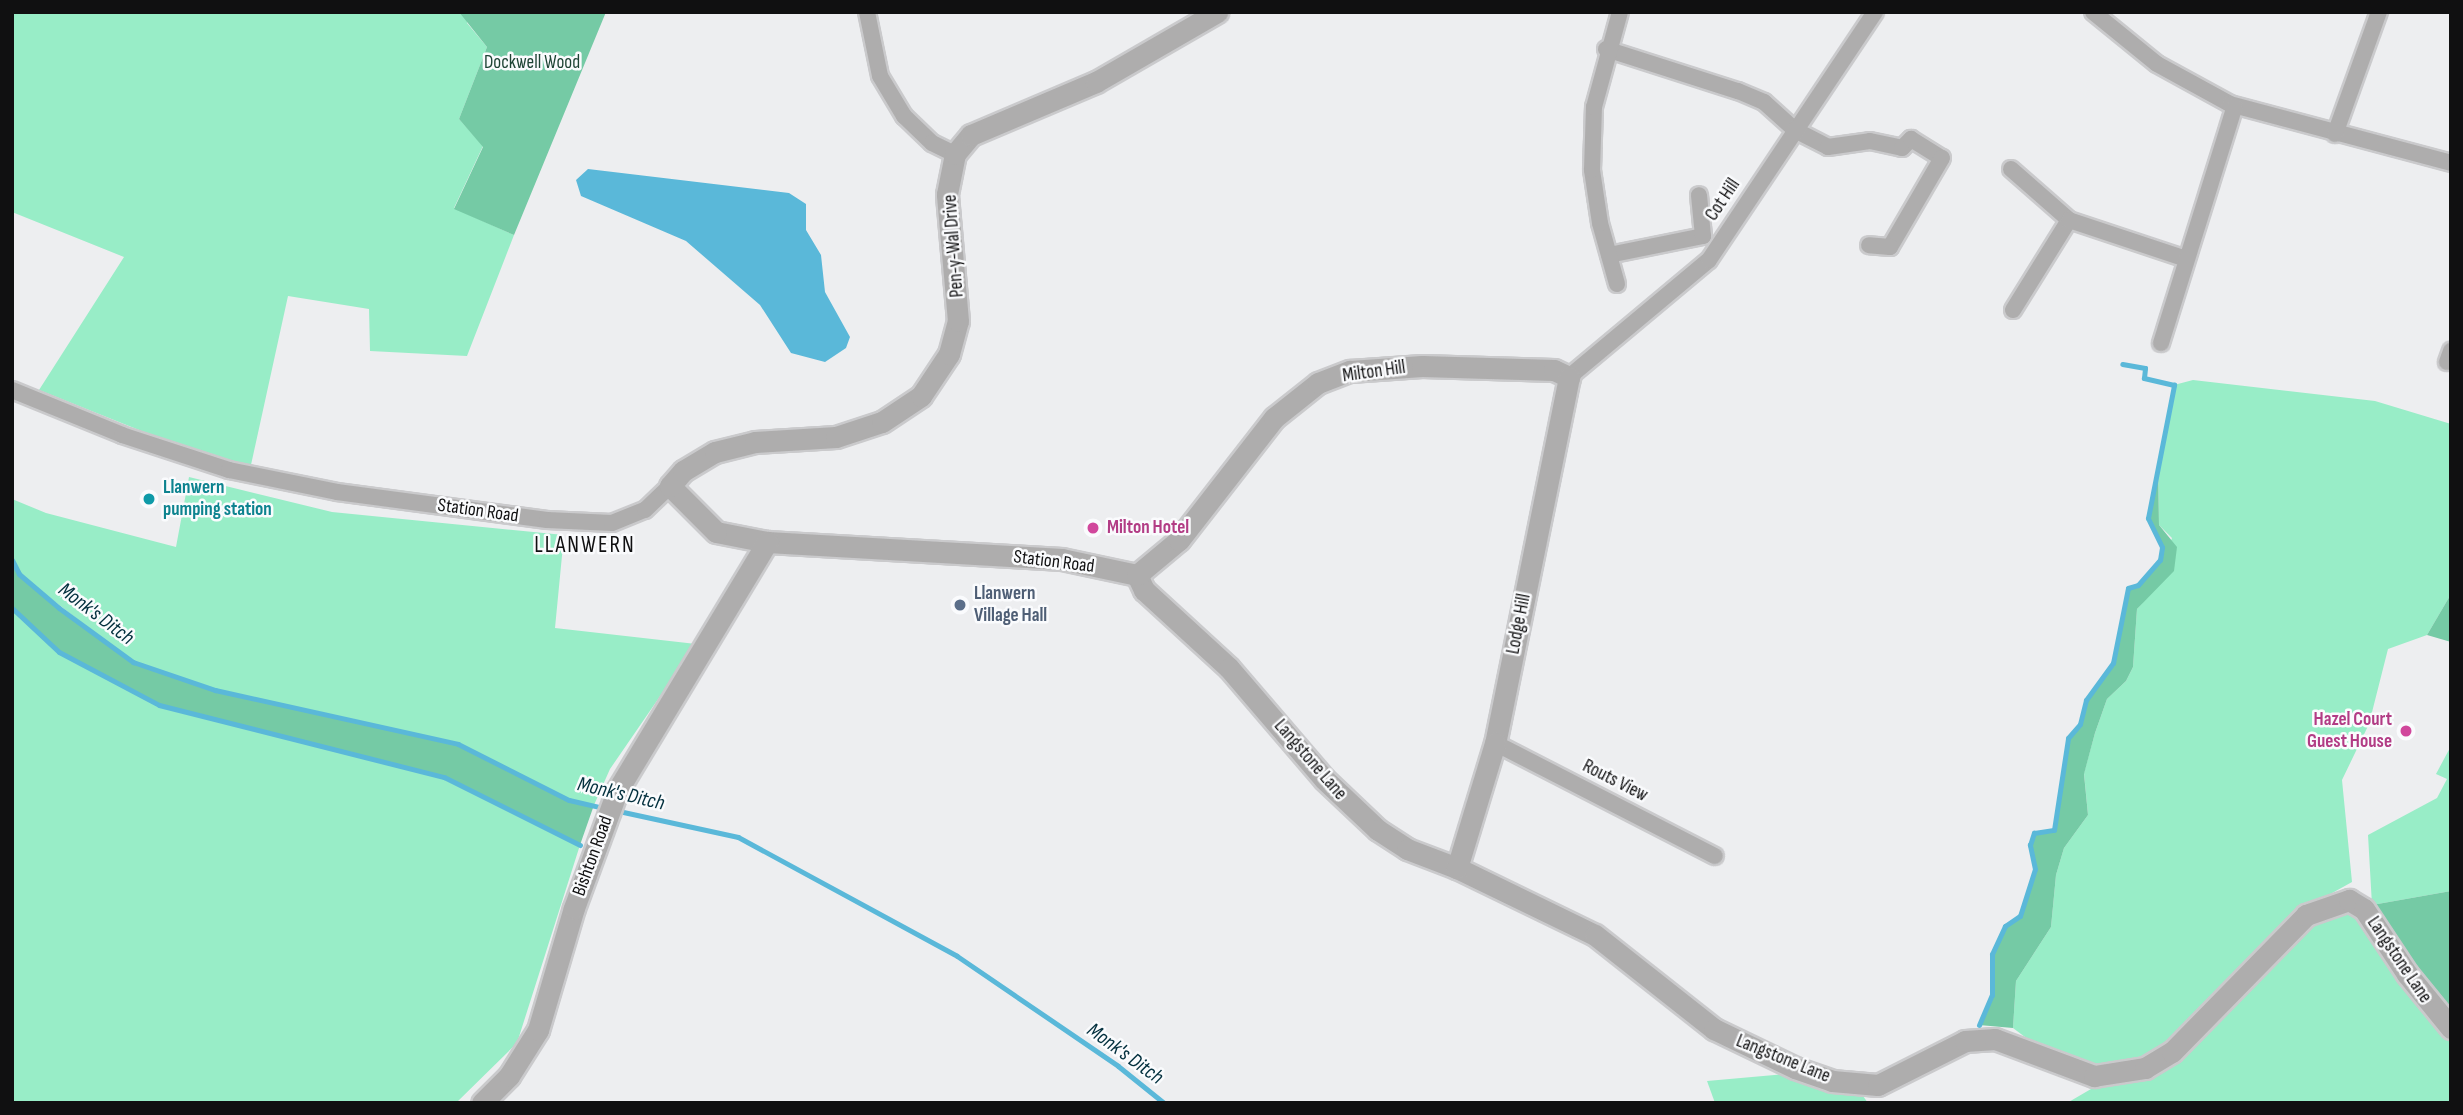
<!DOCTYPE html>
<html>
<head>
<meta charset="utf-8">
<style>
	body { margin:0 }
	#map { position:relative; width:2463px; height:1115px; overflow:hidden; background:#edeef0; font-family:"Sofia Sans Condensed",sans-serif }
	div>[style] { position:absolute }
	.green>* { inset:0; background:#98edc7 }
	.forest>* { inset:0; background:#75caa5 }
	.water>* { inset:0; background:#5ab8d9 }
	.stream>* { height:5px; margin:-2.5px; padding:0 2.5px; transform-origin:2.5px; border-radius:2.5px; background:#5ab8d9 }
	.roads { filter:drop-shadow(2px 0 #cacacc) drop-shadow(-2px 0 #cacacc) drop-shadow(0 2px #cacacc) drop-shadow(0 -2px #cacacc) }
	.minor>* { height:16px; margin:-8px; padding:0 8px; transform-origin:8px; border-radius:8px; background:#aeadad }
	.tertiary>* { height:21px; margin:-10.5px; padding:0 10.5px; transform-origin:10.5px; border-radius:10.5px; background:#aeadad }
	.dots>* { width:19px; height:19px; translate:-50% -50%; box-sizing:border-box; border:4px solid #fafbfd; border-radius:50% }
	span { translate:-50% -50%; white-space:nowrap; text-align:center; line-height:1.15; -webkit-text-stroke:5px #fafbfd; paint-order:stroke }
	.park-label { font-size:19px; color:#1e4434 }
	.street-label { font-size:19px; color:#101011 }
	.culture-label { font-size:19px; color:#0d838f; font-weight:700 }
	.left { translate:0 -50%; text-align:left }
	.hotel-label { font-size:19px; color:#b23c85; font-weight:700 }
	.right { translate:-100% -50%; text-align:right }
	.service-label { font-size:19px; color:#4e5e75; font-weight:700 }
	.water-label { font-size:21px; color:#022f3d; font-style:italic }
	.quarter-label { font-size:23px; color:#101011; letter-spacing:2px }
	.frame { position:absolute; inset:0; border:14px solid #101011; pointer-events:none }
</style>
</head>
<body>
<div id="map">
	<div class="green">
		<i style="clip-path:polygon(12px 12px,467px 12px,467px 23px,487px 47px,459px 119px,483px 146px,454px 208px,514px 235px,467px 356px,370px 351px,369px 309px,288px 296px,249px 474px,39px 390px,124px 257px,12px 212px)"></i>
		<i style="clip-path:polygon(2193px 380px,2375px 401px,2451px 424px,2451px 594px,2427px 635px,2388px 649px,2369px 724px,2342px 780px,2352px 882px,2298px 912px,2180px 1036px,2144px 1060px,2115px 1070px,2076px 1065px,2041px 1049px,2013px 1028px,2016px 981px,2051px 927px,2056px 875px,2064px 848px,2088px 815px,2084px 773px,2095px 733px,2107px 699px,2126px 681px,2133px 667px,2137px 609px,2153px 591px,2172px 538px,2159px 525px,2158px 466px,2174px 385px)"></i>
		<i style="clip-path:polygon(189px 477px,332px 512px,564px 535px,555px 628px,696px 644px,610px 769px,594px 805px,569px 800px,458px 744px,215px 690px,133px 662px,19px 574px,12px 560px,12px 499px,46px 513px,176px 547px)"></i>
		<i style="clip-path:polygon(12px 608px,59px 652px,258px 732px,444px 777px,580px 845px,517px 1043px,456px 1103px,12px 1103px)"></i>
		<i style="clip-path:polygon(2451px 746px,2451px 891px,2372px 905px,2368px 835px,2437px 798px,2447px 779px,2436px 774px)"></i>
		<i style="clip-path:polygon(2342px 911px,2355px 916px,2372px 934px,2450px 1036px,2451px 1103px,2067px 1103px,2091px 1089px,2133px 1079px,2313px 920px)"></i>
		<i style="clip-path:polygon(1785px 1074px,1863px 1096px,1868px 1103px,1715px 1103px,1707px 1081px)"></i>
	</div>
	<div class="forest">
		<i style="clip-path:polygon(459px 12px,606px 12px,514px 235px,454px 209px,483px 147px,459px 119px,487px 47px)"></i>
		<i style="clip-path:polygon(2158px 466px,2159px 525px,2177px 547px,2174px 571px,2137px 609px,2133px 667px,2126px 681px,2107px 699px,2095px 733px,2084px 774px,2088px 815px,2064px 848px,2056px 875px,2051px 927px,2016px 981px,2013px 1028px,1979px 1025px,1992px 995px,1992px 954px,2005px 926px,2020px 916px,2035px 869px,2030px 845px,2034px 833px,2054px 830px,2068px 738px,2080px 724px,2086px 700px,2113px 663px,2128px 588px,2138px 585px,2160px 560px,2162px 547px,2148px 518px)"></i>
		<i style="clip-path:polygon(12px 560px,19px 574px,59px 608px,133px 662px,215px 690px,458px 744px,569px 800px,594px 805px,580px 845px,444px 777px,159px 705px,59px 652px,26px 621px,12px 608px)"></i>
		<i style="clip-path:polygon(2451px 594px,2451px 642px,2427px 635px)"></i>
		<i style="clip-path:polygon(2451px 891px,2451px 1008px,2444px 1011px,2372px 905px)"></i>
	</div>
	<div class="water">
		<i style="clip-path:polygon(588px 169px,789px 193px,806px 204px,806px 230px,821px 255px,825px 292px,850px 337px,846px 348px,825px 362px,791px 353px,760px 305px,686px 241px,581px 196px,576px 180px)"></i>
	</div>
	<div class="stream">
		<i style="left:12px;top:560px;width:16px;rotate:63deg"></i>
		<i style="left:19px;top:574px;width:52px;rotate:40.4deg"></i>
		<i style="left:59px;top:608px;width:92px;rotate:36.1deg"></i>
		<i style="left:133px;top:662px;width:87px;rotate:18.9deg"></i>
		<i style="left:215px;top:690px;width:249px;rotate:12.5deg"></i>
		<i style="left:458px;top:744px;width:124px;rotate:26.8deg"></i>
		<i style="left:569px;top:800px;width:36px;rotate:13deg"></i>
		<i style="left:12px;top:608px;width:64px;rotate:43.1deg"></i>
		<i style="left:59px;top:652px;width:113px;rotate:27.9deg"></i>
		<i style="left:159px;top:705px;width:294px;rotate:14.2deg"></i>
		<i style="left:444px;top:777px;width:152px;rotate:26.6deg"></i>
		<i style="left:614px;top:810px;width:127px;rotate:12.3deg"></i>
		<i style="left:738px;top:837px;width:249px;rotate:28.5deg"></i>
		<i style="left:957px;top:956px;width:195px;rotate:34.3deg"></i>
		<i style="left:1118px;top:1066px;width:59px;rotate:38.8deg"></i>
		<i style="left:1979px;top:1025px;width:33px;rotate:-67deg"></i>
		<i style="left:1992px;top:995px;width:41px;rotate:-90deg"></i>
		<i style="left:1992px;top:954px;width:31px;rotate:-65deg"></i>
		<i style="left:2005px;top:926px;width:18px;rotate:-34deg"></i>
		<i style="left:2020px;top:916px;width:49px;rotate:-72.3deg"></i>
		<i style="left:2035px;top:869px;width:25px;rotate:-102deg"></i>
		<i style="left:2030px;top:845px;width:13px;rotate:-72deg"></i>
		<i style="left:2034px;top:833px;width:20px;rotate:-9deg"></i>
		<i style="left:2054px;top:830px;width:93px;rotate:-81.3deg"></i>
		<i style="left:2068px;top:738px;width:18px;rotate:-49deg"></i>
		<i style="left:2080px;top:724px;width:25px;rotate:-76deg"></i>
		<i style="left:2086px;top:700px;width:46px;rotate:-53.9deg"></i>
		<i style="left:2113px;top:663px;width:76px;rotate:-78.7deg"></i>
		<i style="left:2128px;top:588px;width:10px;rotate:-17deg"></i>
		<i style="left:2138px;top:585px;width:33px;rotate:-49deg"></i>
		<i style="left:2160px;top:560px;width:13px;rotate:-81deg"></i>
		<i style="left:2162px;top:547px;width:32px;rotate:-116deg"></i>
		<i style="left:2148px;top:518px;width:136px;rotate:-78.9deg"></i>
		<i style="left:2174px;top:385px;width:31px;rotate:-167deg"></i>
		<i style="left:2144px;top:378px;width:10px;rotate:-84deg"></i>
		<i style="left:2145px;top:368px;width:23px;rotate:-170deg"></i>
	</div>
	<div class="roads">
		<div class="minor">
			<i style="left:867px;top:12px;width:65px;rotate:78.5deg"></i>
			<i style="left:880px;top:76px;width:47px;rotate:59deg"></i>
			<i style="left:904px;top:116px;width:39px;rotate:44deg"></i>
			<i style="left:932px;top:143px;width:25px;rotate:26deg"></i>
			<i style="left:2093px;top:12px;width:82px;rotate:39.1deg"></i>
			<i style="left:2157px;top:64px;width:83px;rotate:28.7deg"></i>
			<i style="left:2230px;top:104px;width:229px;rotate:14.9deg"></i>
			<i style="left:1606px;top:49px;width:139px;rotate:17.7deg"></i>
			<i style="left:1738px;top:91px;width:28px;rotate:23deg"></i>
			<i style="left:1764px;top:102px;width:42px;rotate:42.1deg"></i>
			<i style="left:1795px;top:130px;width:37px;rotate:27deg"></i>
			<i style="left:1828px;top:147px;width:42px;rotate:-8.1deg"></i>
			<i style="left:1870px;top:141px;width:33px;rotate:12deg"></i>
			<i style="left:1902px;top:148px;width:13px;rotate:-45deg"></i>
			<i style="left:1911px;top:139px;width:36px;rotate:32deg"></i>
			<i style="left:1942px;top:158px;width:103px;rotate:120.3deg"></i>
			<i style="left:1890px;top:247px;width:21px;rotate:-175deg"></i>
			<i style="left:2335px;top:134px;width:130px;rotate:-70.2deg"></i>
			<i style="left:2011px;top:169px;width:77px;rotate:41.3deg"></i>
			<i style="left:1609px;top:255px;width:96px;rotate:-11.4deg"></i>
			<i style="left:1703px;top:236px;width:41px;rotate:-95.6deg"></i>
			<i style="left:1617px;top:284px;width:63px;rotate:-105.6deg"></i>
			<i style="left:1600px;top:223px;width:54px;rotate:-98.6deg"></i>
			<i style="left:1592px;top:170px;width:63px;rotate:-88.2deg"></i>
			<i style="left:1594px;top:107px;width:98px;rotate:-74.7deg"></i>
			<i style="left:2013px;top:310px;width:106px;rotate:-58.1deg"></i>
			<i style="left:2069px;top:220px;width:123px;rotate:18.4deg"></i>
			<i style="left:2161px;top:343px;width:248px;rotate:-72.7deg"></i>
			<i style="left:2447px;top:362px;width:12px;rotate:-70deg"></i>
			<i style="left:1569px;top:377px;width:182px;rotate:-39.9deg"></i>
			<i style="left:1709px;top:260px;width:298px;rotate:-56.2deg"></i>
			<i style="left:12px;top:390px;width:119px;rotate:22.2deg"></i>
			<i style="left:122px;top:435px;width:113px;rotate:18.1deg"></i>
			<i style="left:229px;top:470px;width:110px;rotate:11.5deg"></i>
			<i style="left:337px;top:492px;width:212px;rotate:7.6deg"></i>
			<i style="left:547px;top:520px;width:65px;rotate:2.6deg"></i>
			<i style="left:612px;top:523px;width:35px;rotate:-22deg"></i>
			<i style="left:645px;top:510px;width:35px;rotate:-44deg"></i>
			<i style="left:1495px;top:743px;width:247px;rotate:27.2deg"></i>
		</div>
		<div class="tertiary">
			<i style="left:1137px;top:575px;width:17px;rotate:65deg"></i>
			<i style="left:1144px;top:590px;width:115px;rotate:42.5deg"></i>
			<i style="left:1229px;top:668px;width:146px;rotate:49.4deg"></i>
			<i style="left:1324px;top:779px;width:74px;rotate:43.4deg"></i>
			<i style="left:1378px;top:830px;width:35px;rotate:33deg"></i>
			<i style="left:1407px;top:849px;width:53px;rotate:20.8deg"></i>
			<i style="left:1457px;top:868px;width:153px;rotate:25.9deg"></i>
			<i style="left:1595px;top:935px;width:152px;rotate:38.3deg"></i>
			<i style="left:1714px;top:1029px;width:90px;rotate:25.7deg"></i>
			<i style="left:1795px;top:1068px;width:39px;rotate:19deg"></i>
			<i style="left:1832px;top:1081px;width:46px;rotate:5deg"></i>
			<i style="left:1878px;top:1085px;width:97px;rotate:-26.8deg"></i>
			<i style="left:1965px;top:1041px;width:30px;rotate:-4deg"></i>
			<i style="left:1995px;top:1039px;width:106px;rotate:20.5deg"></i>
			<i style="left:2094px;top:1076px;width:52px;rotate:-8.9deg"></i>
			<i style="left:2145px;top:1068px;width:31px;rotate:-31deg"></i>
			<i style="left:2172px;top:1052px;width:192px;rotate:-45.6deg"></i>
			<i style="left:2306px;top:915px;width:46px;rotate:-19.2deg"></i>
			<i style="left:2349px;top:900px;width:17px;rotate:31deg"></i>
			<i style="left:2364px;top:909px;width:78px;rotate:56.5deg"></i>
			<i style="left:2407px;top:974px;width:70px;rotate:50.8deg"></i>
			<i style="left:1137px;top:575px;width:77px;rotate:-168deg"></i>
			<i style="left:1062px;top:559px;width:295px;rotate:-176.7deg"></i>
			<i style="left:767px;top:542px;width:52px;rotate:-168.9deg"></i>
			<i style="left:716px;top:532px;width:65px;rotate:-135deg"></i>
			<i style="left:670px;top:486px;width:20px;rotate:-49deg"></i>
			<i style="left:683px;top:471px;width:37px;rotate:-31deg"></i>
			<i style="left:715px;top:452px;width:41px;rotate:-14deg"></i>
			<i style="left:755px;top:442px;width:81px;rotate:-3.5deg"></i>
			<i style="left:836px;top:437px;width:48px;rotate:-18.1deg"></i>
			<i style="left:882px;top:422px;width:47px;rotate:-33.7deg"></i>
			<i style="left:921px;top:396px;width:50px;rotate:-56.3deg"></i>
			<i style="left:949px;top:354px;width:34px;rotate:-75deg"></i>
			<i style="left:958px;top:321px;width:127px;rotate:-95deg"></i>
			<i style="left:947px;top:194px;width:41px;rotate:-78.7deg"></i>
			<i style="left:955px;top:154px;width:25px;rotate:-50deg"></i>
			<i style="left:971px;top:135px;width:136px;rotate:-23deg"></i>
			<i style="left:1096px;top:82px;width:140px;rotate:-30deg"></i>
			<i style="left:1137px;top:575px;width:55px;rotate:-39.8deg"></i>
			<i style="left:1179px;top:540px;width:155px;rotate:-52.1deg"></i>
			<i style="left:1274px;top:418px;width:56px;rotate:-38.5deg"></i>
			<i style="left:1318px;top:383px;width:34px;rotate:-21deg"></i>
			<i style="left:1350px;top:371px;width:72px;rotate:-4deg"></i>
			<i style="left:1422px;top:366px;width:132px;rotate:1.7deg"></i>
			<i style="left:1554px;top:370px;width:17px;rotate:25deg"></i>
			<i style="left:1569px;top:377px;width:373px;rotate:101.4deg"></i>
			<i style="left:1495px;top:743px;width:131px;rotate:106.9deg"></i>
			<i style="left:482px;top:1103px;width:38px;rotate:-45deg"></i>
			<i style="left:509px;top:1076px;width:54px;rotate:-57.8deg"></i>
			<i style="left:538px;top:1030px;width:127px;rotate:-73.6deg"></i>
			<i style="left:574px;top:908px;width:125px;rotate:-69.8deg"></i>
			<i style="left:617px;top:791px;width:291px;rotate:-58.9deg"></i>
		</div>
	</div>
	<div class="dots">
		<i style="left:149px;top:499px;background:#0f9aa8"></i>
		<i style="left:1093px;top:528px;background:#d1479c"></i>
		<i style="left:960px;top:605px;background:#5c6f8a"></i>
		<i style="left:2406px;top:731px;background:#d1479c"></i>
	</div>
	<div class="park-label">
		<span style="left:532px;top:63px">Dockwell Wood</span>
	</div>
	<div class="street-label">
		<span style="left:1723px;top:200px;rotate:-56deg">Cot Hill</span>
		<span style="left:954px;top:246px;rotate:-94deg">Pen-y-Wal Drive</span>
		<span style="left:1374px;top:372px;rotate:-8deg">Milton Hill</span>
		<span style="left:478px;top:511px;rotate:8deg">Station Road</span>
		<span style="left:1054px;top:562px;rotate:7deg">Station Road</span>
		<span style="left:1519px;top:624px;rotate:-79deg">Lodge Hill</span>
		<span style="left:1310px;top:760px;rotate:49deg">Langstone Lane</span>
		<span style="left:1615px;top:781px;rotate:27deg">Routs View</span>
		<span style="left:593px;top:856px;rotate:-70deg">Bishton Road</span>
		<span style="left:2399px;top:960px;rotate:56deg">Langstone Lane</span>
		<span style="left:1783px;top:1059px;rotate:22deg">Langstone Lane</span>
	</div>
	<div class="culture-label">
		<span class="left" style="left:163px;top:499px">Llanwern<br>pumping station</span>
	</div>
	<div class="hotel-label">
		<span class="left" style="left:1107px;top:528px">Milton Hotel</span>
		<span class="right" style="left:2392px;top:731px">Hazel Court<br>Guest House</span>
	</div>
	<div class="service-label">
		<span class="left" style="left:974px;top:605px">Llanwern<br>Village Hall</span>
	</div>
	<div class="water-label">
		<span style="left:96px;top:614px;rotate:37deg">Monk's Ditch</span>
		<span style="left:621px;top:794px;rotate:13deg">Monk's Ditch</span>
		<span style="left:1125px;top:1054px;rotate:36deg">Monk's Ditch</span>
	</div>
	<div class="quarter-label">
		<span style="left:585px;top:545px">LLANWERN</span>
	</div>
	<div class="frame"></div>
</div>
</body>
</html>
